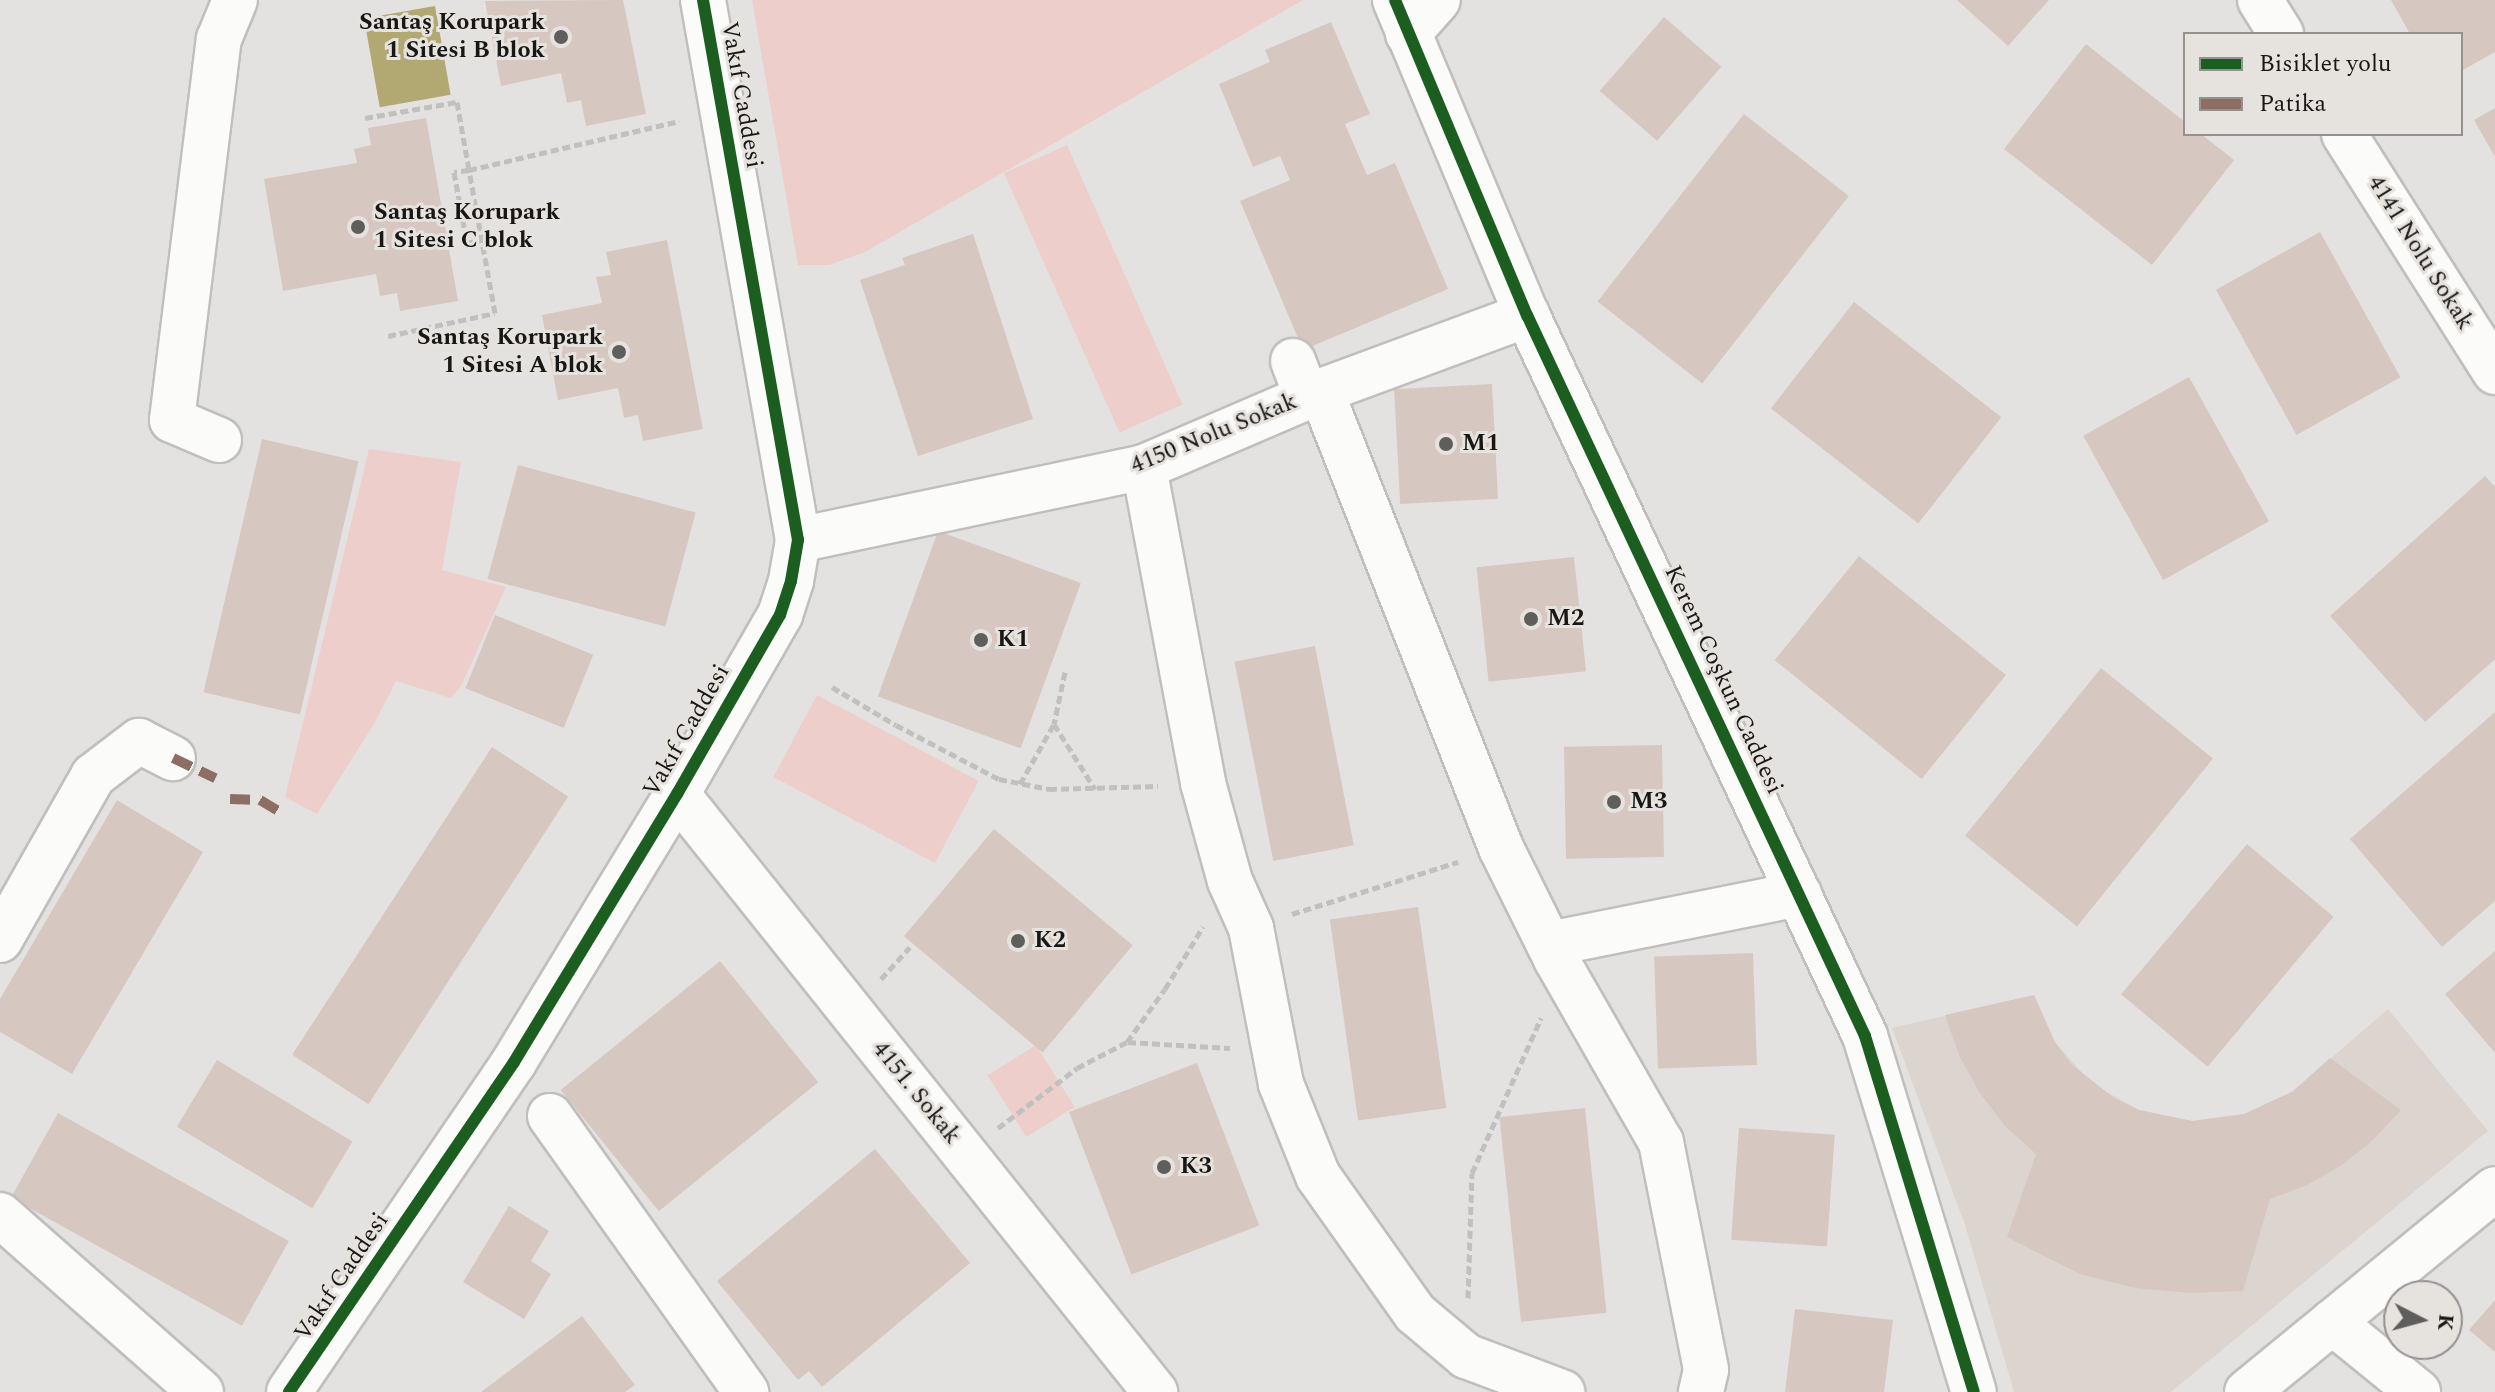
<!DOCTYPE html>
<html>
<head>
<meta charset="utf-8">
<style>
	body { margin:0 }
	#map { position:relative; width:2495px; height:1392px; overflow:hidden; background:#e4e2e0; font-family:Spectral,serif }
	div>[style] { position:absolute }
	.built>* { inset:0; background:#dcd5cf }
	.green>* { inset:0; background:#edcecb; transform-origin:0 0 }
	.water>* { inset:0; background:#b1a872; transform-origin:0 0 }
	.building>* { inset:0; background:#d6c7c0; transform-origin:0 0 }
	.path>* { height:5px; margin-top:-2.5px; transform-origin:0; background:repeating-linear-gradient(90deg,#c1c0bf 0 8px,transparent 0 12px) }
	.roads { filter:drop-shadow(2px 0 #c0bfbd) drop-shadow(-2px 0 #c0bfbd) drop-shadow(0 2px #c0bfbd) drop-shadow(0 -2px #c0bfbd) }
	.minor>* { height:44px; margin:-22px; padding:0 22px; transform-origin:22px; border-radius:22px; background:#fbfbfa }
	.quiet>* { height:10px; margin-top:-5px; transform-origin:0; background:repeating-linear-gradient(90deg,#8d6e63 0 20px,transparent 0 30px) }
	.cycleway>* { height:12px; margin:-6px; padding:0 6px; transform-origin:6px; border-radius:6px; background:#1b5e20 }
	.dots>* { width:22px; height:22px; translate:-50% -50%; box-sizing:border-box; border:4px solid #e6e2de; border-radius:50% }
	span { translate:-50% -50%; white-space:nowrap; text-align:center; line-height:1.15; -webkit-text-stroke:6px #e6e2de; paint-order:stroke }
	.poi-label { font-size:24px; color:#181715; font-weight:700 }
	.right { translate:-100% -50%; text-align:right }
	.left { translate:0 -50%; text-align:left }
	.street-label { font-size:24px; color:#181715 }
	.legend { position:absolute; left:2183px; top:32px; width:280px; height:104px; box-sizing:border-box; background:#e6e2de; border:2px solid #94918e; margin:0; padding:10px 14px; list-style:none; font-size:24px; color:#181715 }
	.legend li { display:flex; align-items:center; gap:16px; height:40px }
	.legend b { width:40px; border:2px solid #94918e }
	.north { position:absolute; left:2383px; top:1280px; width:80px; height:80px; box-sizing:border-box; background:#e6e2de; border:2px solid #94918e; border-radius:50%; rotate:96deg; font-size:22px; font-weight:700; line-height:32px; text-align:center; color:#181715 }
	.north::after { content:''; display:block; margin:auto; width:28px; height:36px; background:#5f5e5c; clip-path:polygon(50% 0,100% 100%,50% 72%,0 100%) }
</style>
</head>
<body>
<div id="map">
	<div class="built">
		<i style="clip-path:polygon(2034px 995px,2055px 1042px,2091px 1083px,2139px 1110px,2192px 1121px,2244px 1114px,2292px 1092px,2388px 1009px,2488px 1131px,2171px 1392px,2014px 1392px,1965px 1225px,1892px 1028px)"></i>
	</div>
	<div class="green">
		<i style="clip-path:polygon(752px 0,1303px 0,865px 252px,829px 265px,798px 265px)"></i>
		<i style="left:1067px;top:145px;width:284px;height:69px;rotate:66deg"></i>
		<i style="clip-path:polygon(369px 449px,461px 462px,442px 570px,506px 587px,461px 686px,451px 698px,396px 681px,374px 724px,317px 814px,285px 797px)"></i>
		<i style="left:817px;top:695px;width:183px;height:93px;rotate:28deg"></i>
		<i style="left:1036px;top:1045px;width:73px;height:57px;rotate:58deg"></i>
	</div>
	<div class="water">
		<i style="left:435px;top:6px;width:90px;height:72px;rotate:80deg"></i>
	</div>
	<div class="building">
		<i style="clip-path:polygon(623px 0,646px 114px,586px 126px,581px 100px,567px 103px,561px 73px,501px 86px,485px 1px)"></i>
		<i style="clip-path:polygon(1957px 0,2049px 0,2008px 46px)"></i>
		<i style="clip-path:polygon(2391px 0,2495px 0,2495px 52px,2461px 71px,2461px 34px,2410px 34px)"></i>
		<i style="left:1664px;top:17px;width:76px;height:98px;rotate:41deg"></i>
		<i style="clip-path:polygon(1331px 22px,1370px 114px,1345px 124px,1367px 175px,1395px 163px,1448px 289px,1303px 350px,1240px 201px,1290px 180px,1280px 156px,1253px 167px,1219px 84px,1270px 62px,1265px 50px)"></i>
		<i style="clip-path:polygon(2086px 44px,2185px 122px,2185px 134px,2201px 134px,2234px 160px,2152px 265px,2004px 149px)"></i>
		<i style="clip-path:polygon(2495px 108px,2495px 157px,2474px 120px)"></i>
		<i style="left:1744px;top:114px;width:133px;height:238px;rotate:38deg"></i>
		<i style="clip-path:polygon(426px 118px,458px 301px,400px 311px,397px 293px,380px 296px,376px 274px,283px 291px,264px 179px,357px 163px,354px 149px,371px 145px,368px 128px)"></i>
		<i style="left:2320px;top:232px;width:166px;height:119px;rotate:61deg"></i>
		<i style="clip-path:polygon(973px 234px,1033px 419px,918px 456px,860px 280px,905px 265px,902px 258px)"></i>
		<i style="clip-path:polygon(667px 240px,703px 429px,643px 441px,638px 415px,624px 418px,618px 388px,558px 400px,542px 315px,602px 303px,596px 277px,611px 275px,606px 252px)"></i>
		<i style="left:1854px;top:302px;width:187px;height:135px;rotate:38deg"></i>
		<i style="left:2189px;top:377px;width:165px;height:121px;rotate:61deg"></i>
		<i style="left:1492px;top:384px;width:115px;height:98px;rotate:87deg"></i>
		<i style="left:262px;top:439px;width:99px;height:260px;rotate:13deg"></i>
		<i style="left:518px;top:465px;width:184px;height:118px;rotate:15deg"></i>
		<i style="clip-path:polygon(2485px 476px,2495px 487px,2495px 659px,2425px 722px,2330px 616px)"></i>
		<i style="left:938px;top:531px;width:152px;height:176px;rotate:20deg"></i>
		<i style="left:1859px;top:556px;width:189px;height:134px;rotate:39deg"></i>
		<i style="left:1574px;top:557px;width:115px;height:98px;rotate:84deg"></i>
		<i style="left:495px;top:615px;width:106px;height:79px;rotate:22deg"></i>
		<i style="left:1315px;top:646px;width:203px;height:82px;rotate:79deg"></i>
		<i style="left:2101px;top:668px;width:144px;height:216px;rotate:39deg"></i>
		<i style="clip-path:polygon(2495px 712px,2495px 901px,2442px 947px,2350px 839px)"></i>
		<i style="left:1662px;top:745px;width:112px;height:98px;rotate:89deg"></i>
		<i style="left:492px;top:747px;width:91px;height:367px;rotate:33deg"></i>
		<i style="clip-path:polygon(117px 800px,203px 852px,72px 1074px,0 1032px,0 999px)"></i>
		<i style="left:994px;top:829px;width:181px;height:140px;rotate:40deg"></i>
		<i style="left:2247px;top:844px;width:113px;height:196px;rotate:40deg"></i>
		<i style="left:1418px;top:907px;width:203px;height:89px;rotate:82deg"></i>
		<i style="clip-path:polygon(2495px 951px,2495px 1053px,2445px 994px)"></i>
		<i style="left:1753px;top:953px;width:112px;height:99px;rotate:88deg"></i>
		<i style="left:720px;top:961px;width:156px;height:205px;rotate:51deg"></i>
		<i style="clip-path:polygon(2034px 995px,2055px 1042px,2071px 1064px,2114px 1098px,2139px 1110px,2192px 1121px,2244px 1114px,2292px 1092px,2330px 1058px,2401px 1110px,2373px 1140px,2342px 1165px,2307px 1185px,2270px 1199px,2243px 1291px,2189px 1293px,2135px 1288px,2080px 1274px,2007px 1237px,2036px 1154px,2005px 1126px,1979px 1092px,1959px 1055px,1945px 1015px)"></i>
		<i style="left:217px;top:1060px;width:158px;height:78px;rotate:31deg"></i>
		<i style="left:1197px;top:1063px;width:174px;height:137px;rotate:69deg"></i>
		<i style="left:1585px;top:1108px;width:206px;height:86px;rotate:84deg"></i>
		<i style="left:58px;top:1113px;width:264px;height:97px;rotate:29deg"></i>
		<i style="left:1739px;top:1128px;width:96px;height:112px;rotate:4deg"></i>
		<i style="clip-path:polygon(875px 1149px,970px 1263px,822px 1387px,809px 1371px,798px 1380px,717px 1281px)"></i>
		<i style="clip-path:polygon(509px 1206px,549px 1231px,531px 1261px,551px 1274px,524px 1319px,463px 1282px)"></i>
		<i style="clip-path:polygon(2495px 1300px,2495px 1352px,2469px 1330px)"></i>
		<i style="clip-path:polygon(1795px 1309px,1893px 1320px,1884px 1392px,1785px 1392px)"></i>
		<i style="clip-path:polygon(582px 1316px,635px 1385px,625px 1392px,481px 1392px)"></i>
	</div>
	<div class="path">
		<i style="left:365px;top:118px;width:93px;rotate:-9.9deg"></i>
		<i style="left:457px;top:102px;width:69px;rotate:80deg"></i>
		<i style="left:469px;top:170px;width:15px;rotate:172deg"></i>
		<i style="left:454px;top:172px;width:72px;rotate:79.6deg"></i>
		<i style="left:467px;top:243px;width:14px;rotate:-12deg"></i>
		<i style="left:388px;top:336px;width:109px;rotate:-12.1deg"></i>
		<i style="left:495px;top:313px;width:145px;rotate:-100.3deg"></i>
		<i style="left:469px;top:170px;width:216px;rotate:-13.1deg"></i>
		<i style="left:1065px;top:672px;width:53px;rotate:101.9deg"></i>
		<i style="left:1054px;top:724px;width:77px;rotate:57.8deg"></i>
		<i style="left:832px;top:687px;width:74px;rotate:30.7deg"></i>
		<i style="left:896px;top:725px;width:116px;rotate:27.7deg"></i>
		<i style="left:999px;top:779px;width:51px;rotate:11.3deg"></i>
		<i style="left:1049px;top:789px;width:109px;rotate:-1.6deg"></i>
		<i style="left:1020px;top:784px;width:69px;rotate:-60.5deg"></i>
		<i style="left:1292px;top:914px;width:174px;rotate:-17.4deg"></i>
		<i style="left:881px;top:979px;width:43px;rotate:-47.8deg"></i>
		<i style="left:1128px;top:1042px;width:102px;rotate:3.4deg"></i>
		<i style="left:998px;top:1128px;width:99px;rotate:-37.2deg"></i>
		<i style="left:1077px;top:1068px;width:56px;rotate:-27.5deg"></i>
		<i style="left:1127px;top:1042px;width:65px;rotate:-54.4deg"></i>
		<i style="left:1165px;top:989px;width:73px;rotate:-58.5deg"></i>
		<i style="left:1468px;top:1298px;width:125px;rotate:-88.2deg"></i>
		<i style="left:1472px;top:1173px;width:170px;rotate:-66deg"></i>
	</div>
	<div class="roads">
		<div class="minor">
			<i style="left:1395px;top:0;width:342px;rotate:67.3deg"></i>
			<i style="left:1527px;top:315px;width:796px;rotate:64.88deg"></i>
			<i style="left:1865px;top:1036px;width:372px;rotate:73deg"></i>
			<i style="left:2260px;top:0;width:40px;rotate:58deg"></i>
			<i style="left:1408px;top:34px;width:45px;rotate:-48.6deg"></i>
			<i style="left:2344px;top:134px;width:282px;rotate:57.6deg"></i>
			<i style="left:1293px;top:361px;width:39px;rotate:69deg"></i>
			<i style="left:1321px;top:391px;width:491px;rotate:68.5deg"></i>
			<i style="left:1501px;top:848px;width:124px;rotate:63.6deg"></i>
			<i style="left:1556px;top:959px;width:211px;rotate:60.2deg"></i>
			<i style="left:1661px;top:1142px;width:232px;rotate:78.8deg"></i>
			<i style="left:1706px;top:1370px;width:23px;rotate:103deg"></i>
			<i style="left:219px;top:440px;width:51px;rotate:-156.9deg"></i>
			<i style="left:172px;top:420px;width:384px;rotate:-83deg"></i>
			<i style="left:219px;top:39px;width:42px;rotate:-67.7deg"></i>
			<i style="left:1144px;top:467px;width:321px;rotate:79.4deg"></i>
			<i style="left:1203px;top:783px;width:102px;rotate:74.6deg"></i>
			<i style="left:1230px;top:881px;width:51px;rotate:65.9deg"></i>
			<i style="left:1251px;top:928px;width:159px;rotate:79.1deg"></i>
			<i style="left:1281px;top:1084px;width:99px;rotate:68.1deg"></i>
			<i style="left:1318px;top:1176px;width:168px;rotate:54.7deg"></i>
			<i style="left:1415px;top:1313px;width:67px;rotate:40.1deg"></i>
			<i style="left:1466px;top:1356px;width:103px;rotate:20.6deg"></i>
			<i style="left:798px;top:540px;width:354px;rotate:-11.9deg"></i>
			<i style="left:1144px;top:467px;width:193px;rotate:-23.2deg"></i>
			<i style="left:1321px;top:391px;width:220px;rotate:-20.3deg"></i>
			<i style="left:677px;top:794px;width:766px;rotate:51.36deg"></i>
			<i style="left:0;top:940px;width:189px;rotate:-60.4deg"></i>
			<i style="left:93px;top:776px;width:58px;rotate:-37.3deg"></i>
			<i style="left:139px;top:741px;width:38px;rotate:27deg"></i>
			<i style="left:1549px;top:944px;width:255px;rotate:-11.3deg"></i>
			<i style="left:550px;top:1116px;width:339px;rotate:54.6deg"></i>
			<i style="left:0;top:1215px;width:268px;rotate:41.4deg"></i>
			<i style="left:2332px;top:1322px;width:111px;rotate:39.1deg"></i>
			<i style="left:289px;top:1392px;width:399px;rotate:-55.7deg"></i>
			<i style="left:514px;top:1062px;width:314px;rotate:-58.7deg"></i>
			<i style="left:677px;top:794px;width:207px;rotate:-60.1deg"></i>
			<i style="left:780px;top:615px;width:36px;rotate:-72deg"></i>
			<i style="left:791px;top:581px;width:42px;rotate:-80.3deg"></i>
			<i style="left:798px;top:540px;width:548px;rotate:-99.98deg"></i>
			<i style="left:2247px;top:1392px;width:320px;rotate:-39.3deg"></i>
		</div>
	</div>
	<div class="quiet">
		<i style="left:173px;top:758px;width:47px;rotate:25.5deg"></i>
		<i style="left:230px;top:799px;width:30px;rotate:2deg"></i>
		<i style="left:260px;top:800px;width:21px;rotate:31deg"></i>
	</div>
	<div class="cycleway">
		<i style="left:1395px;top:0;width:342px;rotate:67.3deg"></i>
		<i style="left:1527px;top:315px;width:796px;rotate:64.88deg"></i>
		<i style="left:1865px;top:1036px;width:372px;rotate:73deg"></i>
		<i style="left:289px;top:1392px;width:399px;rotate:-55.7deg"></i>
		<i style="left:514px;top:1062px;width:314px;rotate:-58.7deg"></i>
		<i style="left:677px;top:794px;width:207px;rotate:-60.1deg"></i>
		<i style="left:780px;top:615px;width:36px;rotate:-72deg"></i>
		<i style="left:791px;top:581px;width:42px;rotate:-80.3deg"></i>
		<i style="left:798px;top:540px;width:548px;rotate:-99.98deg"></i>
	</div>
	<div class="dots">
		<i style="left:561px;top:37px;background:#5f5e5c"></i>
		<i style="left:358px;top:227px;background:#5f5e5c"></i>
		<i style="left:619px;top:352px;background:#5f5e5c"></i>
		<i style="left:1446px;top:444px;background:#5f5e5c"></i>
		<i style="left:1531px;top:619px;background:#5f5e5c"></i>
		<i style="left:981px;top:640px;background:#5f5e5c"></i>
		<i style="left:1614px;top:802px;background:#5f5e5c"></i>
		<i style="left:1018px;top:941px;background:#5f5e5c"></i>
		<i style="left:1164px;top:1167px;background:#5f5e5c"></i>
	</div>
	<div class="poi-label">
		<span class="right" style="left:545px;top:37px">Santaş Korupark<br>1 Sitesi B blok</span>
		<span class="left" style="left:374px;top:227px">Santaş Korupark<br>1 Sitesi C blok</span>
		<span class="right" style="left:603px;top:352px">Santaş Korupark<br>1 Sitesi A blok</span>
		<span class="left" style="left:1462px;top:444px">M1</span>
		<span class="left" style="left:1547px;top:619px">M2</span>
		<span class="left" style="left:997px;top:640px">K1</span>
		<span class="left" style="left:1630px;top:802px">M3</span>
		<span class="left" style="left:1034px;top:941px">K2</span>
		<span class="left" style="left:1180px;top:1167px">K3</span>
	</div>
	<div class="street-label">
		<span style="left:741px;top:95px;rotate:80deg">Vakıf Caddesi</span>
		<span style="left:2420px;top:253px;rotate:58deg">4141 Nolu Sokak</span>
		<span style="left:1214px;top:434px;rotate:-22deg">4150 Nolu Sokak</span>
		<span style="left:1723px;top:680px;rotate:65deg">Kerem Coşkun Caddesi</span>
		<span style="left:687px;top:731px;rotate:-60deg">Vakıf Caddesi</span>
		<span style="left:916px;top:1093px;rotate:51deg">4151. Sokak</span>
		<span style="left:342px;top:1277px;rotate:-56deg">Vakıf Caddesi</span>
	</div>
	<ul class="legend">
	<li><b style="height:10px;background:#1b5e20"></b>Bisiklet yolu</li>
	<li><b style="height:10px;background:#8d6e63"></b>Patika</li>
	</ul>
	<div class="north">K</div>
</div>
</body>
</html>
